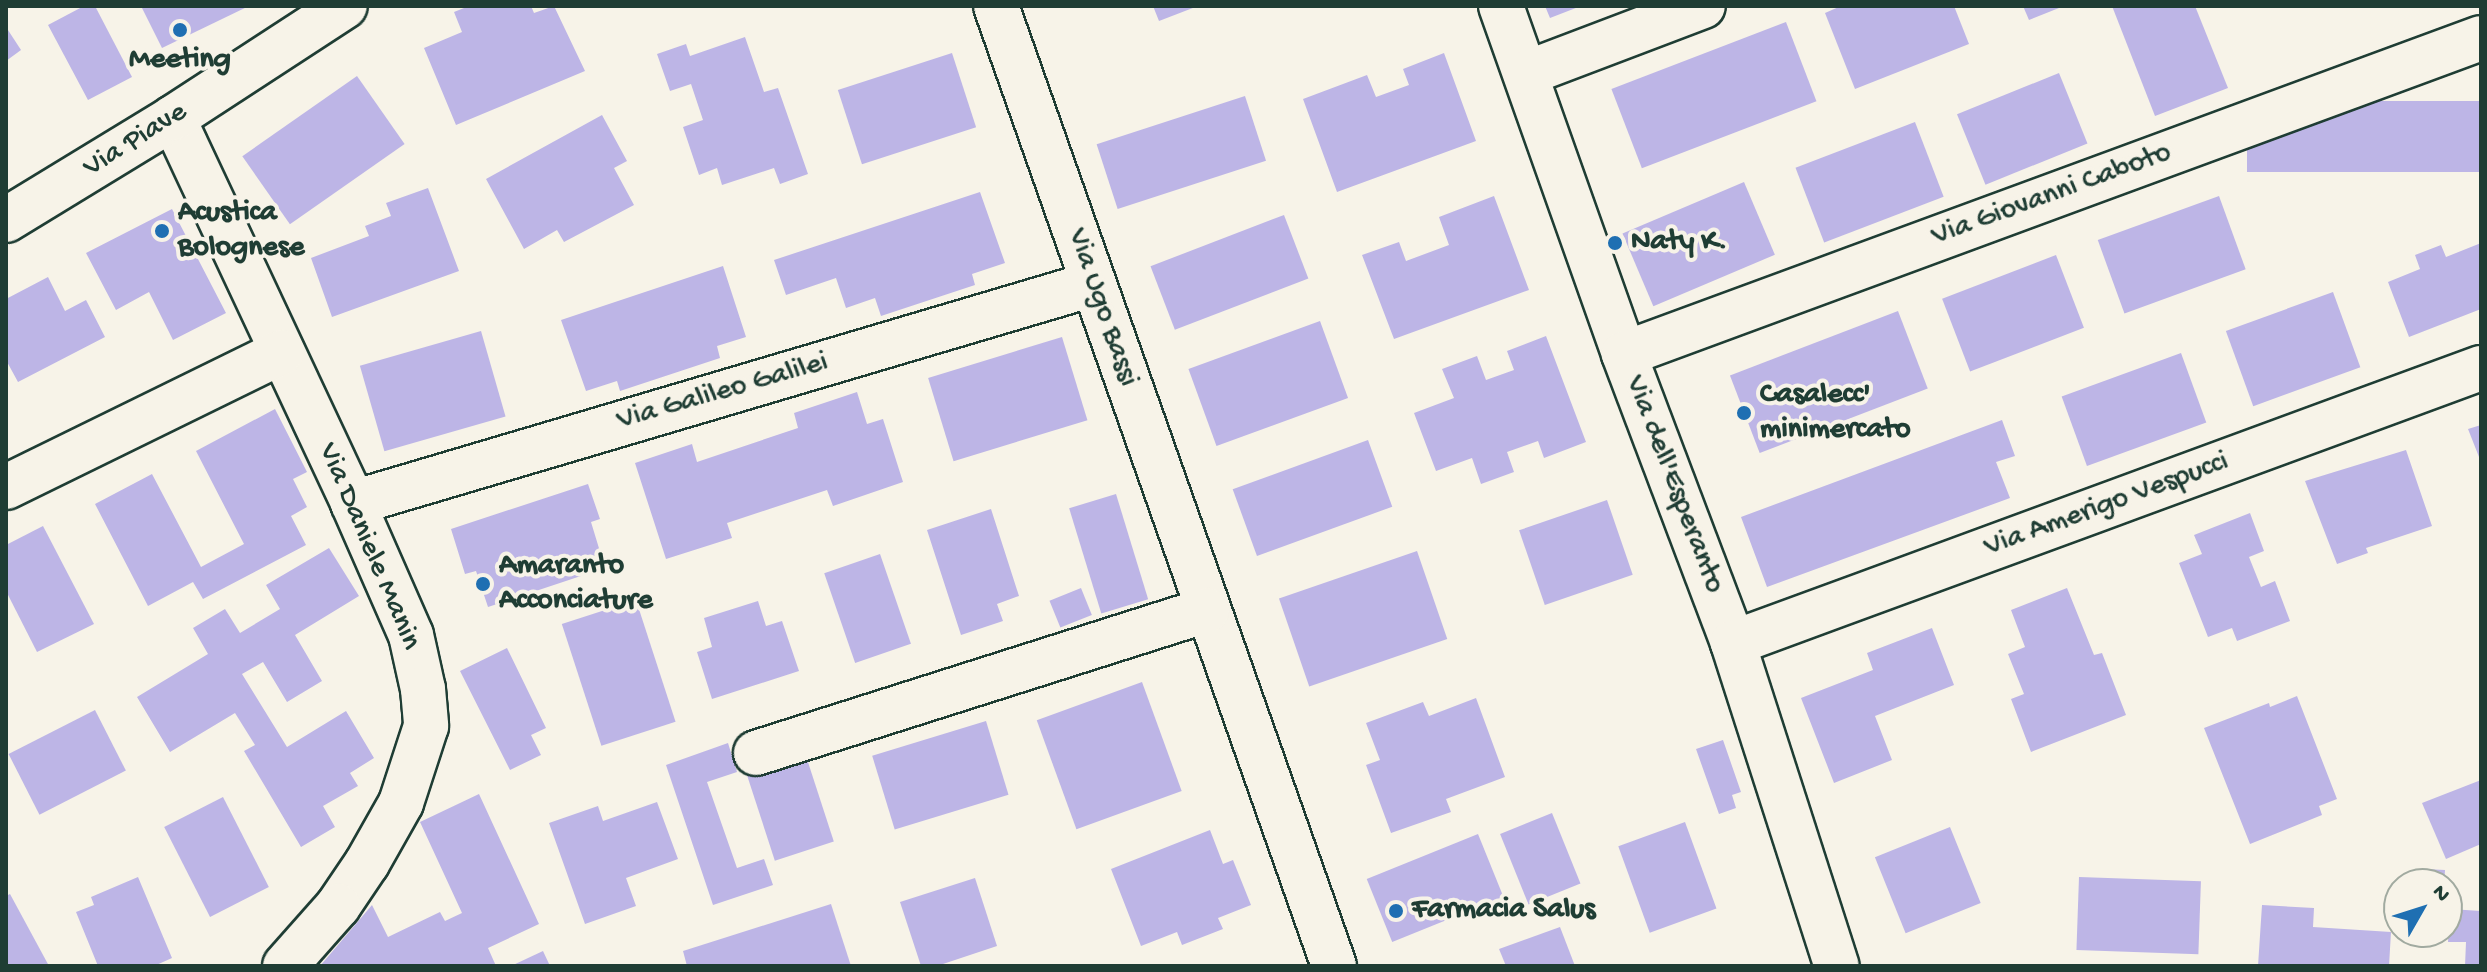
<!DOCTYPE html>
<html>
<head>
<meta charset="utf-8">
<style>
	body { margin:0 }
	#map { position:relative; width:2487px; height:972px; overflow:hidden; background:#f7f3e8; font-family:"Gochi Hand",sans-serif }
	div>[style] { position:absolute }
	.building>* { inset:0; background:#bdb5e6; transform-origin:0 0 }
	.roads { filter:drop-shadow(2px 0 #1f3d34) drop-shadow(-2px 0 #1f3d34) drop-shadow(0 2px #1f3d34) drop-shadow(0 -2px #1f3d34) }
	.minor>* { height:44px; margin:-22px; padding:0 22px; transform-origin:22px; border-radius:22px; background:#f7f3e8 }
	.dots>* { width:22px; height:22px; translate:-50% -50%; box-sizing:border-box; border:4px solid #f7f3e8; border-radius:50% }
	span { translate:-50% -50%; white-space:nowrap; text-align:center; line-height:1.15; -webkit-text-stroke:8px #f7f3e8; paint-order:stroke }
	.poi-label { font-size:30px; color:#1f3d34; font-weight:700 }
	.left { translate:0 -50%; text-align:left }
	.street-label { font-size:30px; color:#1f3d34 }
	.frame { position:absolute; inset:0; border:8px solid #1f3d34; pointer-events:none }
	.north { position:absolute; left:2383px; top:868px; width:80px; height:80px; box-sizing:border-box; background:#f7f3e8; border:2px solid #a1aaa0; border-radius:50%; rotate:51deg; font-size:22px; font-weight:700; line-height:32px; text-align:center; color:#1f3d34 }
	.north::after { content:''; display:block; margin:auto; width:28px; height:36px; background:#1f6fb2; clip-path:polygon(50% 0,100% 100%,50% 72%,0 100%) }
</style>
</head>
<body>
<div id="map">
	<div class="building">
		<i style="clip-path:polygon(84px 6px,95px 6px,132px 77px,88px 100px,48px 25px)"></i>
		<i style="clip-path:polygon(141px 6px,249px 6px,162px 48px)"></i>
		<i style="clip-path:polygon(469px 6px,531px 6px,534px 13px,554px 6px,585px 71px,456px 125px,424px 48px,462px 32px,454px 12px)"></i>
		<i style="clip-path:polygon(1153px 6px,1198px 6px,1159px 21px)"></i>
		<i style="clip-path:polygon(1545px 6px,1581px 6px,1550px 18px)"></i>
		<i style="clip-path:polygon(1841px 6px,1954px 6px,1969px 44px,1855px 89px,1825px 13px)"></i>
		<i style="clip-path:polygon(2023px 6px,2064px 6px,2029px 20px)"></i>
		<i style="clip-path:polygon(2112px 6px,2195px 6px,2228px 88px,2155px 116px)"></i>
		<i style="left:1786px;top:22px;width:85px;height:187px;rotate:69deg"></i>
		<i style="clip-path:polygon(6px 27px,21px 50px,6px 61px)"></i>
		<i style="clip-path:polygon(745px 37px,764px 92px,778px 88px,808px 174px,780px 184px,774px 168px,722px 185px,717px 168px,699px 175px,683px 127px,703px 120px,691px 84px,670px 91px,657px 54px,686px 44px,690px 56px)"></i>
		<i style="left:952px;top:53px;width:78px;height:120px;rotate:72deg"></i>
		<i style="clip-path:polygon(1444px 53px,1476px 141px,1337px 192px,1303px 99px,1367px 75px,1376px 97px,1409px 85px,1403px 69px)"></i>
		<i style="left:2059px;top:73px;width:76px;height:110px;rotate:68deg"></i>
		<i style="left:357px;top:76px;width:83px;height:140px;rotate:55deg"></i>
		<i style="left:1245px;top:96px;width:68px;height:156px;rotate:72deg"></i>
		<i style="left:2481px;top:101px;width:71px;height:234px;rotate:90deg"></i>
		<i style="clip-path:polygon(602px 115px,627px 161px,614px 168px,634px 205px,564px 242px,557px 230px,524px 249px,486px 179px)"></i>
		<i style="left:1915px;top:122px;width:80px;height:128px;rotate:69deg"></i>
		<i style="left:1744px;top:182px;width:79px;height:132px;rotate:67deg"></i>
		<i style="clip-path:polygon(428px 188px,459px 271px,332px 317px,311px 258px,369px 236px,365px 226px,391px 216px,386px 203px)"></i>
		<i style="clip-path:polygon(980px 192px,1005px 263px,972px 274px,975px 285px,881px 316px,875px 298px,846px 308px,836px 278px,786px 295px,774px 260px)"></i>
		<i style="clip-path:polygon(1494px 196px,1529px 290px,1394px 339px,1362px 255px,1399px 242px,1406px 261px,1449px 245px,1439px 217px)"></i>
		<i style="left:2219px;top:196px;width:78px;height:129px;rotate:70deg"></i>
		<i style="clip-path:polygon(172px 209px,226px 313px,173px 340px,149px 292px,116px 310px,86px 253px)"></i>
		<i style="left:1284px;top:215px;width:68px;height:143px;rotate:69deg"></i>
		<i style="clip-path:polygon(2481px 243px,2481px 309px,2409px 337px,2388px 282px,2420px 269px,2415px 255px,2441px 245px,2446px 257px)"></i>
		<i style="left:2056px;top:255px;width:78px;height:122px;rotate:69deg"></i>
		<i style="clip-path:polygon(723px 266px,746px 337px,717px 346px,720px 358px,620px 391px,617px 381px,586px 391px,561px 320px)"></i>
		<i style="clip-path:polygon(48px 277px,65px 311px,86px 300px,105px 337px,18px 382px,6px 360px,6px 299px)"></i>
		<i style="left:2333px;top:292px;width:80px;height:114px;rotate:70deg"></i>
		<i style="left:1898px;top:311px;width:83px;height:180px;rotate:69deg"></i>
		<i style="left:1320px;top:321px;width:82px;height:140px;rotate:70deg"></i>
		<i style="left:481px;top:331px;width:89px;height:126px;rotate:74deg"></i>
		<i style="clip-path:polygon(1546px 336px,1586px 442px,1544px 458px,1538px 441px,1507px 452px,1514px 472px,1481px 484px,1472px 458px,1436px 471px,1414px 413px,1454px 398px,1442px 369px,1477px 356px,1486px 380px,1514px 370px,1507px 351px)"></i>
		<i style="left:1062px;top:337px;width:87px;height:140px;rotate:73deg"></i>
		<i style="left:2181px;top:353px;width:74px;height:127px;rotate:70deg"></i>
		<i style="clip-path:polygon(857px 392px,867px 424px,883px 419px,903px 482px,833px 506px,827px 490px,727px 523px,732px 538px,666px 559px,635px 463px,692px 444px,697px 462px,798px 428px,794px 413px)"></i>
		<i style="clip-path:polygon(275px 409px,307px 472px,293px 479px,307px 507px,291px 516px,306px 545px,203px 599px,193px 582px,148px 606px,95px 504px,152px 474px,201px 567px,244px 544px,196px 451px)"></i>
		<i style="clip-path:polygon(2002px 420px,2015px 456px,1996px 462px,2010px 498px,1767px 587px,1741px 517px)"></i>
		<i style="clip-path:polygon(2481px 425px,2481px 462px,2468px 429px)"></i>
		<i style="left:1368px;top:440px;width:71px;height:144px;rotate:70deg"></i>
		<i style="clip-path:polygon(2406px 450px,2432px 526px,2366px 548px,2368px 553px,2337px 564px,2305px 481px)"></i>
		<i style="clip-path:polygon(588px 484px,600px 519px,591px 522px,605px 568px,488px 607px,476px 571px,465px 574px,451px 529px)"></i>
		<i style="left:1116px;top:494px;width:110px;height:49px;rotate:73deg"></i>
		<i style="left:1607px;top:500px;width:79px;height:93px;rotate:71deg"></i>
		<i style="clip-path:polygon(991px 509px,1019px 596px,997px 604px,1003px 621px,961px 635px,927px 530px)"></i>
		<i style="clip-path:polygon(2250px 513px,2264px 551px,2249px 557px,2261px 587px,2275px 581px,2290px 621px,2237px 641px,2232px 628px,2208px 637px,2179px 563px,2202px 554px,2194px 535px)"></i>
		<i style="clip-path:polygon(43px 526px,94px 624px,37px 652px,6px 591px,6px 545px)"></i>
		<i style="clip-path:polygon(329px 548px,359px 596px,295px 635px,322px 681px,287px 702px,263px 662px,242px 674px,287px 747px,346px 711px,374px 758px,350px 773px,358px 786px,323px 806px,335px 827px,301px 847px,244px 751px,255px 745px,235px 713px,170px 752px,137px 697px,208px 654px,193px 628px,225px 609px,240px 633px,280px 609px,266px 585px)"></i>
		<i style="left:1417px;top:551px;width:93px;height:146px;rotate:71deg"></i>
		<i style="left:880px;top:554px;width:95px;height:59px;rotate:71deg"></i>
		<i style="left:1081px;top:588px;width:29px;height:34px;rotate:68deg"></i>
		<i style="clip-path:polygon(2067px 588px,2094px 655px,2102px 653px,2126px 715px,2031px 752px,2011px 699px,2024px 694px,2008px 654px,2025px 647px,2011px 610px)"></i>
		<i style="left:636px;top:600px;width:128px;height:78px;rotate:72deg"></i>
		<i style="clip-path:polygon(758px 601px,766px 626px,782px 621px,799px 671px,712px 699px,697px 652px,712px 647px,704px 618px)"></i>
		<i style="clip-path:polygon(1932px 628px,1954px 685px,1875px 716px,1892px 760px,1834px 783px,1801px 698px,1873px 670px,1867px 653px)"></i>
		<i style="clip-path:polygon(507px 648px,546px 728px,531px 735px,541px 755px,510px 770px,460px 671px)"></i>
		<i style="left:1142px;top:682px;width:116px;height:112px;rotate:70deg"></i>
		<i style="clip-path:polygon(2297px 696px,2337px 799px,2319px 806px,2322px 815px,2250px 844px,2204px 728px,2269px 703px,2270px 707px)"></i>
		<i style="clip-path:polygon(1476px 698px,1505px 777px,1446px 799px,1451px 812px,1391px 833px,1366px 765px,1380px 760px,1366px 723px,1423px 702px,1429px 716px)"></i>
		<i style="left:95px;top:710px;width:68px;height:97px;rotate:63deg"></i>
		<i style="left:986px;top:721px;width:77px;height:119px;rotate:73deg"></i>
		<i style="clip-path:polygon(1723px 740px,1741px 792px,1732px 795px,1736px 808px,1719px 814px,1696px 749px)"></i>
		<i style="clip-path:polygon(728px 743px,737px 772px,707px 782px,737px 868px,764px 859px,773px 885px,713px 905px,666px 765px)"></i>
		<i style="left:806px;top:756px;width:90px;height:62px;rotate:72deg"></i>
		<i style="clip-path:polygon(2481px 780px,2481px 844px,2446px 859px,2422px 803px)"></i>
		<i style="clip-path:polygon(479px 794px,539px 924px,488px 948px,496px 966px,320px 966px,372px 905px,388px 937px,440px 912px,445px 921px,462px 913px,420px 822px)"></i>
		<i style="left:223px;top:797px;width:101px;height:66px;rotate:63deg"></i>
		<i style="clip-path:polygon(657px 802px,678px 859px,626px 878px,636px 906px,585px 924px,549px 823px,598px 806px,603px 821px)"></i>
		<i style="left:1552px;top:813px;width:76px;height:56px;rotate:68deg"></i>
		<i style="left:1685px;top:822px;width:92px;height:71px;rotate:70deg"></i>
		<i style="left:1950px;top:827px;width:82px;height:81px;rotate:68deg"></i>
		<i style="clip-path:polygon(1210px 830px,1223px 864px,1233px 860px,1251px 905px,1218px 918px,1223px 929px,1182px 945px,1177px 932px,1141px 946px,1111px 869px)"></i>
		<i style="left:1478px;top:834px;width:68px;height:120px;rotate:68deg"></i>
		<i style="left:2424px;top:869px;width:21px;height:15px;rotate:3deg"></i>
		<i style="clip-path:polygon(138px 877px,172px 958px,154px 966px,98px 966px,76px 912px,94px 905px,91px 897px)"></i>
		<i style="left:2079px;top:877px;width:122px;height:73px;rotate:2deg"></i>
		<i style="clip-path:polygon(975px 878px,997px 946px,937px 966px,921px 966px,900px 902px)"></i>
		<i style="clip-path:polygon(10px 894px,49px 966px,6px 966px,6px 896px)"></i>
		<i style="clip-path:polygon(831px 904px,851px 966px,687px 966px,683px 951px)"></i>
		<i style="clip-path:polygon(2262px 905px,2314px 908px,2313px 927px,2391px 932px,2389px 966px,2258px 966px)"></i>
		<i style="clip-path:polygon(2450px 909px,2481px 911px,2481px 966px,2465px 966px,2466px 942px,2448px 942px)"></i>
		<i style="clip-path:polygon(1560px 927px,1575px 966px,1506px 966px,1499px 949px)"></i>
		<i style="clip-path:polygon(543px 951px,550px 966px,511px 966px)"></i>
	</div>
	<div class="roads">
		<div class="minor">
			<i style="left:996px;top:6px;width:1018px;rotate:70.6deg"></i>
			<i style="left:1501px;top:6px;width:369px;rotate:70.5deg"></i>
			<i style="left:1624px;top:354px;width:309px;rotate:69.3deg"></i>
			<i style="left:1733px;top:643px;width:339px;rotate:72.2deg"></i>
			<i style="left:1527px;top:73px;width:188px;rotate:-20.8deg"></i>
			<i style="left:173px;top:118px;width:425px;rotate:64.9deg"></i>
			<i style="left:353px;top:503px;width:144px;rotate:66.3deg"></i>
			<i style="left:411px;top:635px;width:55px;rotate:77.5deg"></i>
			<i style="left:423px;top:689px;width:37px;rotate:85deg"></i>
			<i style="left:426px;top:726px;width:81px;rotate:108deg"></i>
			<i style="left:401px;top:803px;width:69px;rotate:119.5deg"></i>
			<i style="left:367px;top:863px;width:52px;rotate:124deg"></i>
			<i style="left:338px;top:906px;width:80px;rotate:131.5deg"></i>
			<i style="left:6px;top:220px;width:196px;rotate:-31.4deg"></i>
			<i style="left:173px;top:118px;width:205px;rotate:-33.1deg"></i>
			<i style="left:1624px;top:354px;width:913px;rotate:-20.24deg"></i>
			<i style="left:6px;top:487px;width:307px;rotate:-26.1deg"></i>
			<i style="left:353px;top:503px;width:772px;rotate:-16.49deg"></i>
			<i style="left:1733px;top:643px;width:797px;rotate:-20.19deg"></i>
			<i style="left:756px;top:753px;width:473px;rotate:-17.6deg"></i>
		</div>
	</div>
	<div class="dots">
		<i style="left:180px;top:30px;background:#1f6fb2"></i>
		<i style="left:162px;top:231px;background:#1f6fb2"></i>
		<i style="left:1615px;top:243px;background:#1f6fb2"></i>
		<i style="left:1744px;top:413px;background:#1f6fb2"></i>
		<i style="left:483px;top:584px;background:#1f6fb2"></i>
		<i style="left:1396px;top:911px;background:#1f6fb2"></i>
	</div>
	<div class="poi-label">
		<span style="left:180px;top:61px">Meeting</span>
		<span class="left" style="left:178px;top:231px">Acustica<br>Bolognese</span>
		<span class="left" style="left:1631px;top:243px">Naty K.</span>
		<span class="left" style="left:1760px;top:413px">Casalecc'<br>minimercato</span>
		<span class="left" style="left:499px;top:584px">Amaranto<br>Acconciature</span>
		<span class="left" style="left:1412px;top:911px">Farmacia Salus</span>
	</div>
	<div class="street-label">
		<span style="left:136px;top:141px;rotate:-32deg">Via Piave</span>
		<span style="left:2052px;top:196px;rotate:-20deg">Via Giovanni Caboto</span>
		<span style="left:1101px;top:308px;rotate:71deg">Via Ugo Bassi</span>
		<span style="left:723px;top:393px;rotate:-16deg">Via Galileo Galilei</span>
		<span style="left:1673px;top:485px;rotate:69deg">Via dell'Esperanto</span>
		<span style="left:2107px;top:506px;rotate:-20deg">Via Amerigo Vespucci</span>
		<span style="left:368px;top:547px;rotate:67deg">Via Daniele Manin</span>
	</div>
	<div class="frame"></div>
	<div class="north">N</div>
</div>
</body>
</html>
